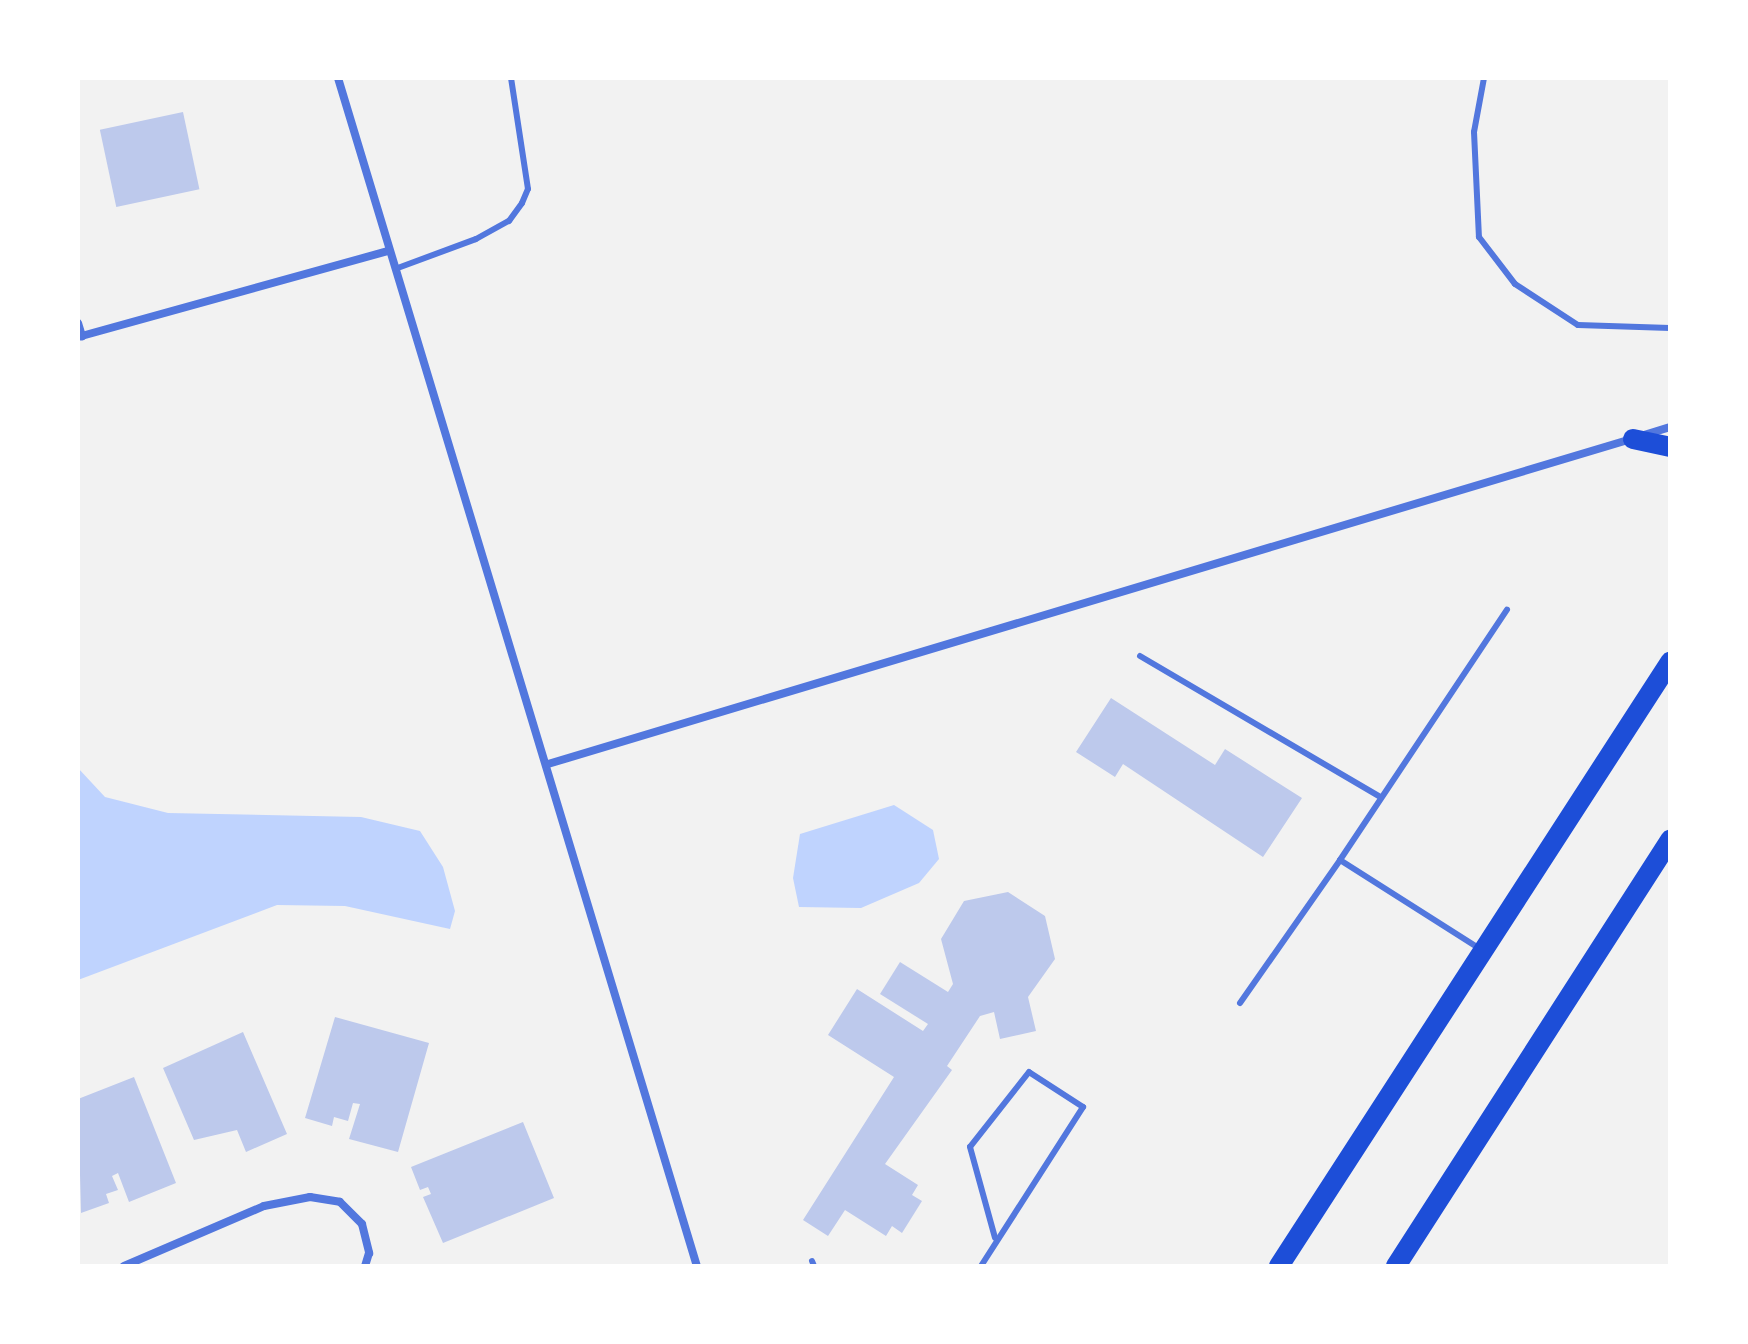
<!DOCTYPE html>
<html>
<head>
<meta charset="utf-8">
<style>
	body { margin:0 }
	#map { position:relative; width:1748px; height:1344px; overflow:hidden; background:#f2f2f2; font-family:Arial,sans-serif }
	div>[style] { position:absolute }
	.water>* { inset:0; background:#bfd3fe }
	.building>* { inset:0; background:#bdc9ec; transform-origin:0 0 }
	.service>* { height:6px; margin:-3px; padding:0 3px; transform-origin:3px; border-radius:3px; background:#5277de }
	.minor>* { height:8px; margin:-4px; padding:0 4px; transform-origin:4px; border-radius:4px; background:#5277de }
	.primary>* { height:20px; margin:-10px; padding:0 10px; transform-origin:10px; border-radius:10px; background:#1d4ed8 }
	span { translate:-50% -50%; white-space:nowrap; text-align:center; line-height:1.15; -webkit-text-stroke:7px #fff; paint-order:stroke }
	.frame { position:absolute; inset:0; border:80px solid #fff; pointer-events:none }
</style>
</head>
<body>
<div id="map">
	<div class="water">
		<i style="clip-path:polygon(78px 768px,105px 797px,168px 813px,361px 817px,420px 831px,443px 867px,455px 911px,450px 929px,345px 906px,277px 905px,78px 980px)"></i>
		<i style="clip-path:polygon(894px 805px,933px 830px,939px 859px,919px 883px,861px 908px,799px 907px,793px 878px,800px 834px)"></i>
	</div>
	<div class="building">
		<i style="left:183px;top:112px;width:79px;height:85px;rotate:78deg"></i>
		<i style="clip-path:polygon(1111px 698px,1215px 765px,1225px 749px,1302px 798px,1263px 857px,1123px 764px,1115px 777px,1076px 752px)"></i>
		<i style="clip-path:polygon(1008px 892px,1045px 916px,1055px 959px,1028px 997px,1036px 1031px,1000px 1039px,994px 1012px,980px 1016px,947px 1066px,952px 1070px,885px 1164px,918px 1185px,912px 1195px,922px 1201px,902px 1233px,892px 1226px,886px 1236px,845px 1210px,828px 1236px,803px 1220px,894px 1077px,828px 1035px,857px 989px,923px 1031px,928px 1024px,880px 994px,900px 962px,948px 992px,953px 984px,941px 939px,964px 901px)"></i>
		<i style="clip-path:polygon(335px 1017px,429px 1043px,398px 1152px,349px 1139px,360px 1104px,353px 1103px,348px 1121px,334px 1117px,332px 1126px,305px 1118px)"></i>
		<i style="clip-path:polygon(243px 1032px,287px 1134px,246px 1152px,237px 1130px,194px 1140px,163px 1068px)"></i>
		<i style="clip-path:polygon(134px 1077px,176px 1183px,129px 1202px,118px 1173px,112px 1176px,118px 1190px,106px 1194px,109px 1203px,81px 1213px,78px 1099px)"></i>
		<i style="clip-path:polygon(523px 1122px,554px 1198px,443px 1243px,423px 1197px,431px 1194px,428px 1187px,420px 1190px,411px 1167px)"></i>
	</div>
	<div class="service">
		<i style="left:1484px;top:78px;width:55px;rotate:100.5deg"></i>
		<i style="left:1474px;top:132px;width:105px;rotate:87.3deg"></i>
		<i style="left:1479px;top:237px;width:59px;rotate:52.5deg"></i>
		<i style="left:1515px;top:284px;width:75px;rotate:33.1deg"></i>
		<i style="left:1578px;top:325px;width:92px;rotate:1.9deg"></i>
		<i style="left:395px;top:269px;width:86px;rotate:-20.3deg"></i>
		<i style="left:476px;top:239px;width:38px;rotate:-29deg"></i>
		<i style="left:509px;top:221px;width:22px;rotate:-54deg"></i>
		<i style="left:522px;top:203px;width:15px;rotate:-67deg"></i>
		<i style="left:528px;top:189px;width:112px;rotate:-98.7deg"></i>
		<i style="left:1140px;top:656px;width:277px;rotate:30.4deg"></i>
		<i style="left:1340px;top:860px;width:301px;rotate:-56.3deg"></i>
		<i style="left:1240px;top:1003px;width:174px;rotate:-55deg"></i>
		<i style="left:1340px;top:860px;width:166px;rotate:32.4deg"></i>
		<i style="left:812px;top:1261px;width:5px;rotate:68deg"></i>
		<i style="left:981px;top:1266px;width:189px;rotate:-57.3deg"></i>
		<i style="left:1083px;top:1107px;width:64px;rotate:-147.1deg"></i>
		<i style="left:1029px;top:1072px;width:95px;rotate:128.2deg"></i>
		<i style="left:970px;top:1147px;width:94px;rotate:74.6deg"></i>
	</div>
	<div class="minor">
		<i style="left:338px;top:78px;width:1241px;rotate:73.19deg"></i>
		<i style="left:78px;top:323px;width:14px;rotate:73deg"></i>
		<i style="left:78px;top:337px;width:323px;rotate:-15.5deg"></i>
		<i style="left:1644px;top:435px;width:27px;rotate:-17deg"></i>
		<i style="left:548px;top:764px;width:1131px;rotate:-16.7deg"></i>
		<i style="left:124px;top:1266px;width:152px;rotate:-23.2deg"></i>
		<i style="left:264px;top:1206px;width:47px;rotate:-11.1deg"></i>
		<i style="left:310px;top:1197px;width:30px;rotate:9deg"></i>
		<i style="left:340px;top:1202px;width:31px;rotate:45deg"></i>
		<i style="left:362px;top:1224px;width:30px;rotate:76deg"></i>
		<i style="left:369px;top:1253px;width:14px;rotate:107deg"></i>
	</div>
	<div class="primary">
		<i style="left:1633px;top:439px;width:38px;rotate:12deg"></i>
		<i style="left:1279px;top:1266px;width:720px;rotate:-57.08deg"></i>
		<i style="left:1396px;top:1266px;width:507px;rotate:-57.25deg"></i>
	</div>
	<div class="frame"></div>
</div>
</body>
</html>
